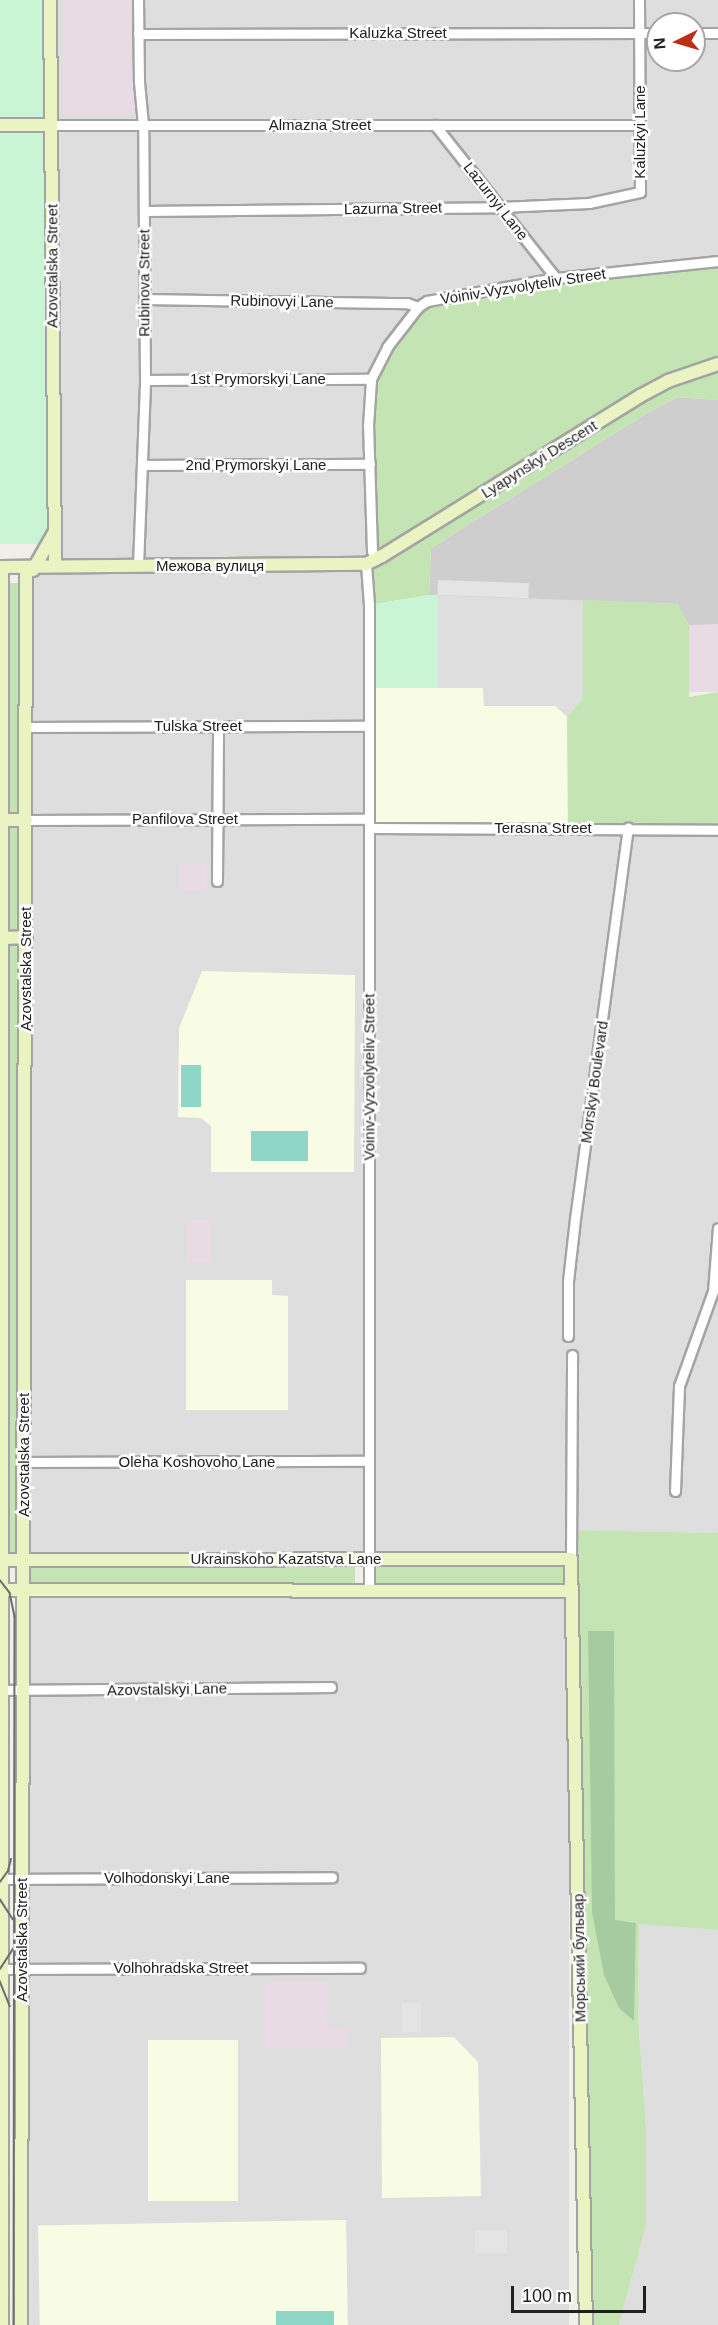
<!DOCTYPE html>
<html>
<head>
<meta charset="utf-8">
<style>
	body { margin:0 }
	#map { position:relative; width:718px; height:2325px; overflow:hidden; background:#f0efe8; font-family:Arial,sans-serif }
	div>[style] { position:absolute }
	.residential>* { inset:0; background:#dedede; transform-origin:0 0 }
	.industrial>* { inset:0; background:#e8dbe4; transform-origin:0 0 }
	.education>* { inset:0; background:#f8fce5; transform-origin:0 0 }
	.religious>* { inset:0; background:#cecece }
	.grass>* { inset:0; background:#c4e5b3; transform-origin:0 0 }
	.forest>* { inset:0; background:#a7cba1 }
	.park>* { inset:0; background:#caf5d4 }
	.pitch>* { inset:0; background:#8ed7c6; transform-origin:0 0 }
	.parking>* { inset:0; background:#e4e4e4; transform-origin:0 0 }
	.roads { filter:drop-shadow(2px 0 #a4a4a4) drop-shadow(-2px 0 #a4a4a4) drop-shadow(0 2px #a4a4a4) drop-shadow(0 -2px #a4a4a4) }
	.street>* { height:9px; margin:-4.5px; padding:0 4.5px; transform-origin:4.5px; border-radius:4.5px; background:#fff }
	.secondary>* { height:12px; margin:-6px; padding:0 6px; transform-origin:6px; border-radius:6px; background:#e9f4c2 }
	.tram>* { height:1.5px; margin:-0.75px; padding:0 0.75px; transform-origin:0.75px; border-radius:0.75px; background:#6e6e6e }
	span { translate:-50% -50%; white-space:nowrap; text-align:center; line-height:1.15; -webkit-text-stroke:5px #fff; paint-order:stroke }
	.street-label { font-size:15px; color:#202020 }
	.north { position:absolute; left:646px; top:12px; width:60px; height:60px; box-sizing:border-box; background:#fff; border:2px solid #a6a6a6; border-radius:50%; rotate:265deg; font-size:16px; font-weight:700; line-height:24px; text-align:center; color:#202020 }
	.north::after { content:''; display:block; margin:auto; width:21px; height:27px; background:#bd2f14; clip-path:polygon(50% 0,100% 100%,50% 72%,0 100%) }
	.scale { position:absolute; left:511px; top:2286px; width:135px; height:27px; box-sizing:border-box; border:3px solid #202020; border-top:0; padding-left:8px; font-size:18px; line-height:21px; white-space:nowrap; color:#202020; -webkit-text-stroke:4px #fff; paint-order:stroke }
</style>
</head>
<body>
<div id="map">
	<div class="residential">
		<i style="clip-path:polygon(evenodd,53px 0,718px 0,718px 261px,370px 464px,369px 828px,718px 828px,718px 1533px,567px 1530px,567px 1556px,27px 1557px,29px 584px,57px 534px,53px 0,658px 24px,694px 24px,694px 60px,658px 60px,658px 24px)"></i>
		<i style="clip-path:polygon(438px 595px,583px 600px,583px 698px,567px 717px,555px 706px,483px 706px,483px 688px,438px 688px)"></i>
		<i style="left:25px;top:1593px;width:544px;height:732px"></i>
		<i style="clip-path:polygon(639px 1923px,718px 1930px,718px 2325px,619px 2325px,646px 2225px,646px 2127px,638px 2017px)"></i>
	</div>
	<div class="industrial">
		<i style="clip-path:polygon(63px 0,134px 0,133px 87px,137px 111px,131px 116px,63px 115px)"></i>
		<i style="left:718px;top:624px;width:68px;height:29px;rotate:90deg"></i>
		<i style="left:179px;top:864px;width:28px;height:27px"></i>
		<i style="left:186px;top:1220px;width:25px;height:43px"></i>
		<i style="clip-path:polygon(265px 1981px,328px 1981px,327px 2027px,348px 2028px,348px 2049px,265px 2048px)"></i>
	</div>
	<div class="education">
		<i style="clip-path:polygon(369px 688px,483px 688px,484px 706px,555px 706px,567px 717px,568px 829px,369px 828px)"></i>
		<i style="clip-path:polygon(202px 971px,355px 975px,354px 1172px,211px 1172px,211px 1126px,201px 1118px,178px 1117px,179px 1028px)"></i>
		<i style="clip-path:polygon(186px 1280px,272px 1280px,272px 1295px,288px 1296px,288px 1410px,186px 1410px)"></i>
		<i style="clip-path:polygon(454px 2037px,478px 2062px,481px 2196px,382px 2198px,381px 2038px)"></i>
		<i style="left:148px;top:2040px;width:90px;height:161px"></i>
		<i style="left:346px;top:2220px;width:105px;height:308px;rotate:89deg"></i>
	</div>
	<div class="religious">
		<i style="clip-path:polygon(678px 397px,718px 400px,718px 624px,689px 625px,677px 604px,429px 595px,431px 548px,647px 413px)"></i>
	</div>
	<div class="grass">
		<i style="clip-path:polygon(718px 261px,718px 400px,678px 397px,647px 413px,431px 548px,429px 595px,369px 605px,371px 379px,418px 307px,556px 278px)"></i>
		<i style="left:4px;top:583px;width:20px;height:974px"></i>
		<i style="clip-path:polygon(583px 600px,677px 604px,689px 625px,689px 697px,718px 692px,718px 828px,568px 829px,567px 717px,583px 698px)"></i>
		<i style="clip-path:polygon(574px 1530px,718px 1533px,718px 1930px,639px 1924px,638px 2017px,646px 2127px,646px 2225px,619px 2325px,590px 2325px)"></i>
		<i style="left:355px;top:1562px;width:26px;height:328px;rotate:90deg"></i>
		<i style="left:376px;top:1562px;width:191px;height:26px"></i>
	</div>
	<div class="forest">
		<i style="clip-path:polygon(588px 1631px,614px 1631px,615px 1920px,636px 1923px,634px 2021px,619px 2008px,604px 1975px,592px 1912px)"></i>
	</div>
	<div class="park">
		<i style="clip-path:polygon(0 0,47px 0,52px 531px,45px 544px,0 544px)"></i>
		<i style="clip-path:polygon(429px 595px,438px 595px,438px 688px,369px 688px,369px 605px)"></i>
	</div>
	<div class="pitch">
		<i style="left:181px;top:1065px;width:20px;height:42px"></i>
		<i style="left:251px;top:1131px;width:57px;height:30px"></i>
		<i style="left:276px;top:2311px;width:58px;height:14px"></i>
	</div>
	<div class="parking">
		<i style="left:438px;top:580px;width:91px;height:15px;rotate:2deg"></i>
		<i style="left:402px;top:2003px;width:19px;height:29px"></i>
		<i style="left:475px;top:2230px;width:32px;height:23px"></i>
	</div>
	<div class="roads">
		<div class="street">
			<i style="left:694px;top:33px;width:24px"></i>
			<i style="left:138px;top:34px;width:520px;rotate:-0.11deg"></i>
			<i style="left:51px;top:125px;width:589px"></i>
			<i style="left:435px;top:125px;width:195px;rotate:51.7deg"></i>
			<i style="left:144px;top:211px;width:357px;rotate:-0.6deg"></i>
			<i style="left:501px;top:207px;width:88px;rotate:-2.6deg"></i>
			<i style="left:589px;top:203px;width:52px;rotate:-12.2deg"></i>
			<i style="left:640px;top:192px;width:192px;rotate:-90.3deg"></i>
			<i style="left:144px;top:299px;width:263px;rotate:0.9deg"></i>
			<i style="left:407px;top:303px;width:12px;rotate:20deg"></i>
			<i style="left:145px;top:380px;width:226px;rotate:-0.3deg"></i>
			<i style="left:142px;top:465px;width:228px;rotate:-0.3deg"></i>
			<i style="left:376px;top:560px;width:10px;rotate:-114deg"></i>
			<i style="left:372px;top:551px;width:125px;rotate:-91.8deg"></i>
			<i style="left:368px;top:426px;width:47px;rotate:-86.3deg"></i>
			<i style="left:371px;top:379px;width:36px;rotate:-63deg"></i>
			<i style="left:387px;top:347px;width:51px;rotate:-52.2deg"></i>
			<i style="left:418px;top:307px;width:11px;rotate:-34deg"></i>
			<i style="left:427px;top:301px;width:131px;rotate:-10.1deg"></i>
			<i style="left:556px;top:278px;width:163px;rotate:-6deg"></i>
			<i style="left:366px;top:564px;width:41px;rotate:85.8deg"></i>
			<i style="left:369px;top:605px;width:985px;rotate:90deg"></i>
			<i style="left:138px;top:566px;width:186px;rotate:-87.8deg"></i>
			<i style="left:145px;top:380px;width:255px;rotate:-90.4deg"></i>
			<i style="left:143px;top:125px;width:43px;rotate:-95.3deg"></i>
			<i style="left:139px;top:82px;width:82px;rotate:-90.7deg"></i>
			<i style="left:26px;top:727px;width:343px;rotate:-0.2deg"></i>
			<i style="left:26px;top:820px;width:343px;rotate:-0.2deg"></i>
			<i style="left:369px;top:828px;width:349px;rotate:0.3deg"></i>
			<i style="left:217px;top:881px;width:155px;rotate:-89.6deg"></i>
			<i style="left:568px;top:1336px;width:55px;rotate:-90deg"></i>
			<i style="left:568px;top:1281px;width:62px;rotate:-83.6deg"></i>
			<i style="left:575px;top:1219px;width:395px;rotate:-82.3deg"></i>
			<i style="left:24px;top:1462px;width:345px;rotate:-0.2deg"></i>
			<i style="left:675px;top:1491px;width:105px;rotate:-87.8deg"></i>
			<i style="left:679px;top:1386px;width:101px;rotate:-70.3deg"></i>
			<i style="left:713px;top:1291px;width:63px;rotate:-85.5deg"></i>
			<i style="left:571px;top:1559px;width:204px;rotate:-89.7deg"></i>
			<i style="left:2px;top:1690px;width:329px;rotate:-0.5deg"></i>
			<i style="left:2px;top:1879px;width:330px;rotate:-0.3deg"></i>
			<i style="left:2px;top:1969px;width:358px;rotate:-0.2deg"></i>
		</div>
		<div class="secondary">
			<i style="left:50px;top:0;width:566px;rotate:89.49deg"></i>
			<i style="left:0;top:125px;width:51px"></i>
			<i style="left:0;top:567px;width:366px;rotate:-0.5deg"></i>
			<i style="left:366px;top:564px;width:18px;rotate:-27deg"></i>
			<i style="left:382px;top:556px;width:304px;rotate:-31.8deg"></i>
			<i style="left:640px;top:396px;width:32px;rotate:-28deg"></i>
			<i style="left:668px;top:381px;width:53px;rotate:-18.8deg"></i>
			<i style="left:2px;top:567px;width:1758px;rotate:90deg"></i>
			<i style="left:33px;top:570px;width:43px;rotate:-60.4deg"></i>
			<i style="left:2px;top:820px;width:24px"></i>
			<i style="left:2px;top:938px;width:24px;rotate:-2deg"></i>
			<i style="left:0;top:1560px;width:571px;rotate:-0.1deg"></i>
			<i style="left:571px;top:1559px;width:766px;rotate:88.88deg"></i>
			<i style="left:0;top:1590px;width:572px;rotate:0.1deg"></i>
			<i style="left:21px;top:2325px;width:1758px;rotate:-89.84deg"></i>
		</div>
	</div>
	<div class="tram">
		<i style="left:0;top:1580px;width:16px;rotate:52deg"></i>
		<i style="left:10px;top:1593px;width:24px;rotate:78deg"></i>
		<i style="left:15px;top:1616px;width:709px;rotate:90.08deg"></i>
		<i style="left:0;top:1882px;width:14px;rotate:-54deg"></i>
		<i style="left:8px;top:1871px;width:12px;rotate:-76deg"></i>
		<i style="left:0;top:1899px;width:24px;rotate:57deg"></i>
		<i style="left:0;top:1969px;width:24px;rotate:-57deg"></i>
		<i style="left:0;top:1981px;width:27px;rotate:68deg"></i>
	</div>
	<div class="street-label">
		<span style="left:398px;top:33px">Kaluzka Street</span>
		<span style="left:320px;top:125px">Almazna Street</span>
		<span style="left:640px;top:132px;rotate:-90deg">Kaluzkyi Lane</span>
		<span style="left:496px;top:201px;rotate:52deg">Lazurnyi Lane</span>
		<span style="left:393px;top:208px;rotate:-1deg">Lazurna Street</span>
		<span style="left:52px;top:266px;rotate:-90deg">Azovstalska Street</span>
		<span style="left:144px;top:283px;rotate:-90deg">Rubinova Street</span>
		<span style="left:523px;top:286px;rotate:-9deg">Voiniv-Vyzvolyteliv Street</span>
		<span style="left:282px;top:301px;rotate:1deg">Rubinovyi Lane</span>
		<span style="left:258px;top:379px">1st Prymorskyi Lane</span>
		<span style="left:539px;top:459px;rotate:-32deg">Lyapynskyi Descent</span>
		<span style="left:256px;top:465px">2nd Prymorskyi Lane</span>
		<span style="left:210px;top:566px">Межова вулиця</span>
		<span style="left:198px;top:726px">Tulska Street</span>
		<span style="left:185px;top:819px">Panfilova Street</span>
		<span style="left:543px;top:828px">Terasna Street</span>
		<span style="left:26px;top:969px;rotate:-90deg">Azovstalska Street</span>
		<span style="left:369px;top:1077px;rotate:-90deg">Voiniv-Vyzvolyteliv Street</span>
		<span style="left:594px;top:1082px;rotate:-82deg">Morskyi Boulevard</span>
		<span style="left:24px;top:1455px;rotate:-90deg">Azovstalska Street</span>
		<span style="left:197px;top:1462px">Oleha Koshovoho Lane</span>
		<span style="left:286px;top:1559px">Ukrainskoho Kazatstva Lane</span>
		<span style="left:167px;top:1689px;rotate:-1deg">Azovstalskyi Lane</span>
		<span style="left:167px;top:1878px">Volhodonskyi Lane</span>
		<span style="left:22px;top:1940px;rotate:-90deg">Azovstalska Street</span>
		<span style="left:579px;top:1958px;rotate:-91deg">Морський бульвар</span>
		<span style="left:181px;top:1968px">Volhohradska Street</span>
	</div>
	<div class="north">N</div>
	<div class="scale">100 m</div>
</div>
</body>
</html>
